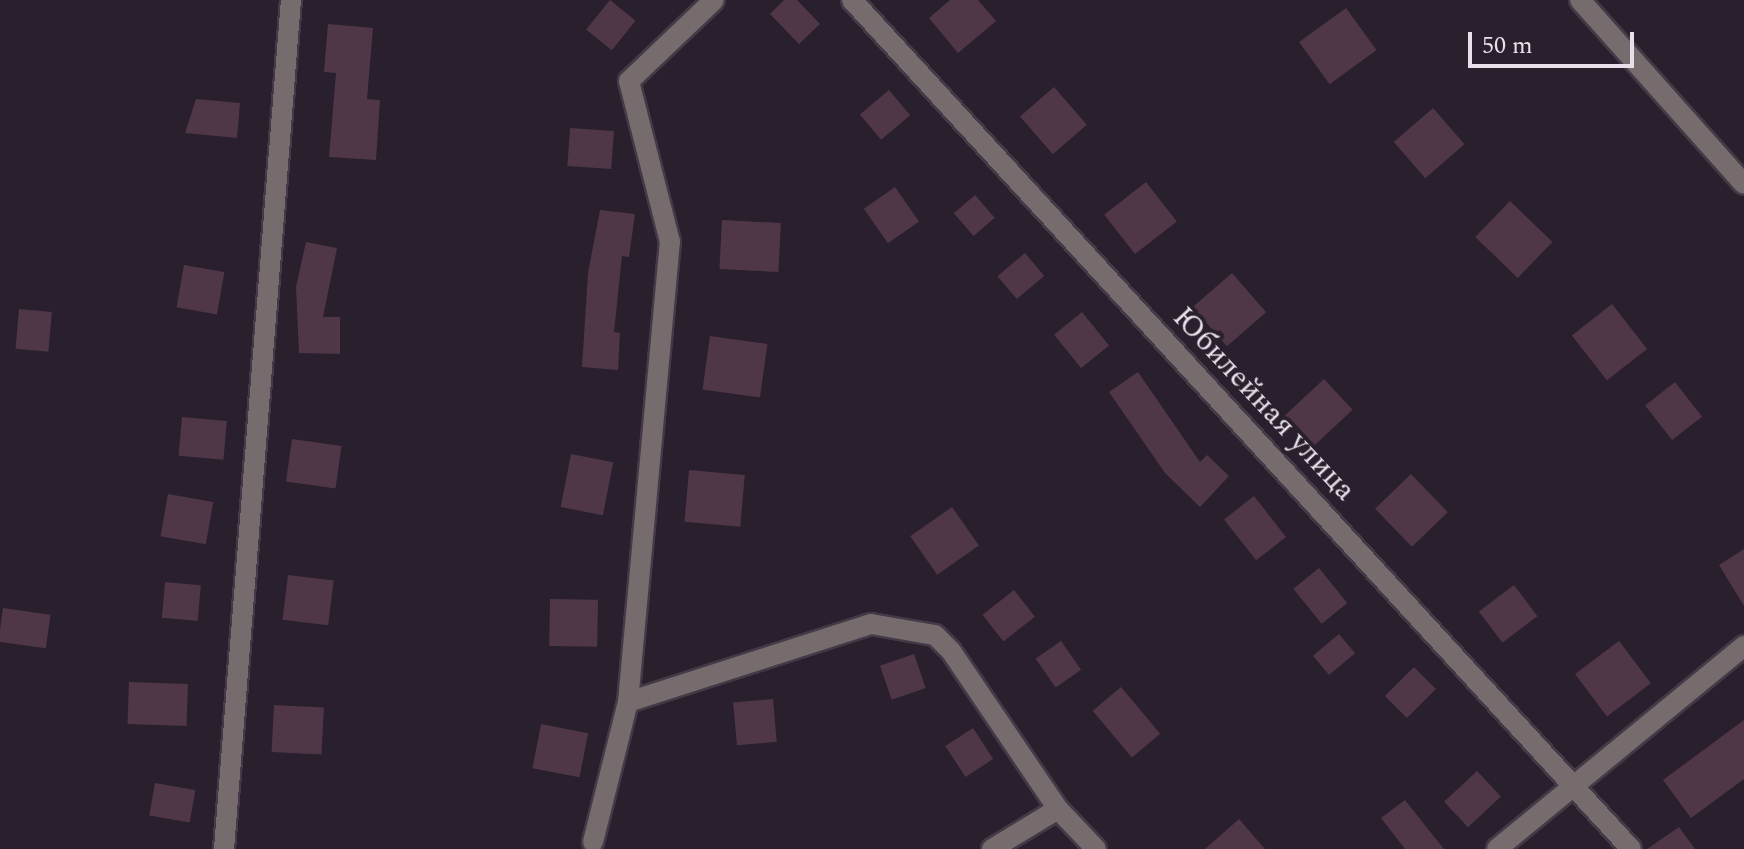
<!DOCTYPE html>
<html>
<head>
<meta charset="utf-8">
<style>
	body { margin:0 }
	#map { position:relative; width:1744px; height:849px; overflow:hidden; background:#291f2d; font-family:Spectral,serif }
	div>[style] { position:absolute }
	.building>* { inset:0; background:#4f3747; transform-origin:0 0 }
	.roads { filter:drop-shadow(2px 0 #443a47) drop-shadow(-2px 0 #443a47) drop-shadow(0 2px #443a47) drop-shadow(0 -2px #443a47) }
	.minor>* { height:20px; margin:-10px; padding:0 10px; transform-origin:10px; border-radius:10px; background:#766c6d }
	span { translate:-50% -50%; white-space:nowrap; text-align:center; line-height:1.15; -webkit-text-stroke:8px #291f2d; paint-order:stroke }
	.street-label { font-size:30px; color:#e7e0ea }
	.scale { position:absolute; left:1468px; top:32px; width:166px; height:36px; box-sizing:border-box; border:4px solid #e7e0ea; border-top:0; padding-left:10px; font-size:24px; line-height:28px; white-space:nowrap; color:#e7e0ea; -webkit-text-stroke:6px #291f2d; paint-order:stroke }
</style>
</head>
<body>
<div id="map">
	<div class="building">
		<i style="left:610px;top:0;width:33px;height:38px;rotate:39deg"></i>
		<i style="clip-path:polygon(784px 0,797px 0,820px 24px,799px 44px,770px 14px)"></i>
		<i style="clip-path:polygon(950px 0,978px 0,996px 21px,958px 53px,929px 18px)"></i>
		<i style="left:1346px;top:8px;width:52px;height:58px;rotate:54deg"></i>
		<i style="clip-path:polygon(328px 24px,373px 28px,367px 99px,380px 100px,376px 160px,329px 157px,336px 73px,324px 72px)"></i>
		<i style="left:1054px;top:87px;width:50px;height:45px;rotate:49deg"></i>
		<i style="left:889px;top:90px;width:33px;height:38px;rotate:50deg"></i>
		<i style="clip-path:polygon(196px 99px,240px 103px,237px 138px,185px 133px)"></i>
		<i style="left:1433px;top:108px;width:48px;height:52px;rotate:49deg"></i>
		<i style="left:570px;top:128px;width:44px;height:38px;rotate:4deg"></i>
		<i style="left:1146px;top:182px;width:50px;height:53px;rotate:52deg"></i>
		<i style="left:895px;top:187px;width:42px;height:38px;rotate:55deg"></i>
		<i style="left:975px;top:195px;width:30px;height:28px;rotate:49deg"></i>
		<i style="left:1510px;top:201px;width:59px;height:50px;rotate:44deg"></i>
		<i style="clip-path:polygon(600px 210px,635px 214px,629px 257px,622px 256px,614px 332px,620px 333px,618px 370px,582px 367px,588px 273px)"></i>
		<i style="left:722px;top:220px;width:59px;height:49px;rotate:3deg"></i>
		<i style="clip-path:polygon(306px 242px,337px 248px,323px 317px,340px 317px,340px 354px,299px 353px,296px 287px)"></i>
		<i style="left:1025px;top:253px;width:30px;height:36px;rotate:50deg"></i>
		<i style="left:184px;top:265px;width:41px;height:43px;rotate:10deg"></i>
		<i style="left:1232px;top:273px;width:52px;height:52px;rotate:49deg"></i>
		<i style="left:1612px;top:304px;width:57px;height:51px;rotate:52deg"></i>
		<i style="left:19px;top:309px;width:33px;height:40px;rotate:5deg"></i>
		<i style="left:1082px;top:312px;width:43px;height:36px;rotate:51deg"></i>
		<i style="left:710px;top:336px;width:58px;height:54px;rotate:8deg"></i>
		<i style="clip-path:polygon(1138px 372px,1200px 462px,1207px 455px,1229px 476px,1200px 507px,1165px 473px,1109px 392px)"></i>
		<i style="left:1324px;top:379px;width:42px;height:55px;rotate:47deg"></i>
		<i style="left:1675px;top:382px;width:44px;height:38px;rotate:52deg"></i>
		<i style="left:182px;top:417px;width:45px;height:39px;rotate:5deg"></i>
		<i style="left:292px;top:439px;width:50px;height:43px;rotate:8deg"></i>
		<i style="left:571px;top:454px;width:43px;height:54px;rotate:11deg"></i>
		<i style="left:689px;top:470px;width:56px;height:52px;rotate:5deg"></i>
		<i style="left:1411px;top:474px;width:53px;height:50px;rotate:46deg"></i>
		<i style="left:168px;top:494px;width:46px;height:43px;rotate:10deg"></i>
		<i style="left:1254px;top:496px;width:52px;height:38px;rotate:52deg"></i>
		<i style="left:952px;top:507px;width:47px;height:51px;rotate:55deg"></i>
		<i style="clip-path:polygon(1744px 549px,1744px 606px,1719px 565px)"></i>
		<i style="left:1319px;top:568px;width:45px;height:33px;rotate:51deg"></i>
		<i style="left:288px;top:575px;width:46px;height:45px;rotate:7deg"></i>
		<i style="left:165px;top:582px;width:36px;height:36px;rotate:5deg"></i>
		<i style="left:1514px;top:585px;width:39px;height:44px;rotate:53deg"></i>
		<i style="left:1014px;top:590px;width:34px;height:40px;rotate:52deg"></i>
		<i style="left:550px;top:599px;width:48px;height:47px;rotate:1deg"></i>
		<i style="left:3px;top:608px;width:48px;height:34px;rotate:8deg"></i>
		<i style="left:1339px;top:634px;width:25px;height:34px;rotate:50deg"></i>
		<i style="left:1061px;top:641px;width:35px;height:31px;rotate:55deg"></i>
		<i style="left:1619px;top:641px;width:53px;height:55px;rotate:53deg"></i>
		<i style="left:914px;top:654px;width:36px;height:36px;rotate:71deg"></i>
		<i style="left:1414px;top:667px;width:31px;height:41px;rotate:45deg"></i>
		<i style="left:129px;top:682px;width:59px;height:42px;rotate:2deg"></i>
		<i style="left:1121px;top:687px;width:61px;height:37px;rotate:50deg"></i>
		<i style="left:773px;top:699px;width:43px;height:40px;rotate:85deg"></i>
		<i style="left:274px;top:705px;width:50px;height:47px;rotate:3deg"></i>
		<i style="clip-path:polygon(1744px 720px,1744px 779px,1691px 818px,1663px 780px)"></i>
		<i style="left:541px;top:724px;width:48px;height:45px;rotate:11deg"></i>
		<i style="left:973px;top:728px;width:37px;height:33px;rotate:57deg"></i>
		<i style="left:1477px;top:771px;width:35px;height:45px;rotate:47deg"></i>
		<i style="left:155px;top:783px;width:41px;height:33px;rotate:10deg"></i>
		<i style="clip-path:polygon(1405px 800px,1428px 829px,1444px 849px,1405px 849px,1381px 818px)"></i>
		<i style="clip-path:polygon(1239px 819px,1265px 849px,1205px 849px)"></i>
		<i style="clip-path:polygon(1679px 827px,1695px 849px,1647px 849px)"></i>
	</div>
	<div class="roads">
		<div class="minor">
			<i style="left:852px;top:0;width:1152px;rotate:47.46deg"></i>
			<i style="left:1580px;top:0;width:246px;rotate:48.3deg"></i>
			<i style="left:628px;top:702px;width:462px;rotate:-84.8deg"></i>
			<i style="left:670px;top:242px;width:166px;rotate:-104.3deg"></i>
			<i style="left:629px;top:81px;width:117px;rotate:-43.6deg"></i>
			<i style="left:593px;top:842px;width:144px;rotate:-76deg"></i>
			<i style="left:628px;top:702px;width:255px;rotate:-17.8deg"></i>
			<i style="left:871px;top:624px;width:65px;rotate:9.8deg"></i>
			<i style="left:935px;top:635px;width:23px;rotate:45deg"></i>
			<i style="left:951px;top:651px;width:191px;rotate:55.9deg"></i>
			<i style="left:1058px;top:809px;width:55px;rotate:46.5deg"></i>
			<i style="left:224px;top:849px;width:852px;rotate:-85.49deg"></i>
			<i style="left:992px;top:849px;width:77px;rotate:-31.2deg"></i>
			<i style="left:1497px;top:849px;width:320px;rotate:-39.4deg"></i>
		</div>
	</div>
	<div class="street-label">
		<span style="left:1264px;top:404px;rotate:47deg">Юбилейная улица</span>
	</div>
	<div class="scale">50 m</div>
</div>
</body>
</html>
